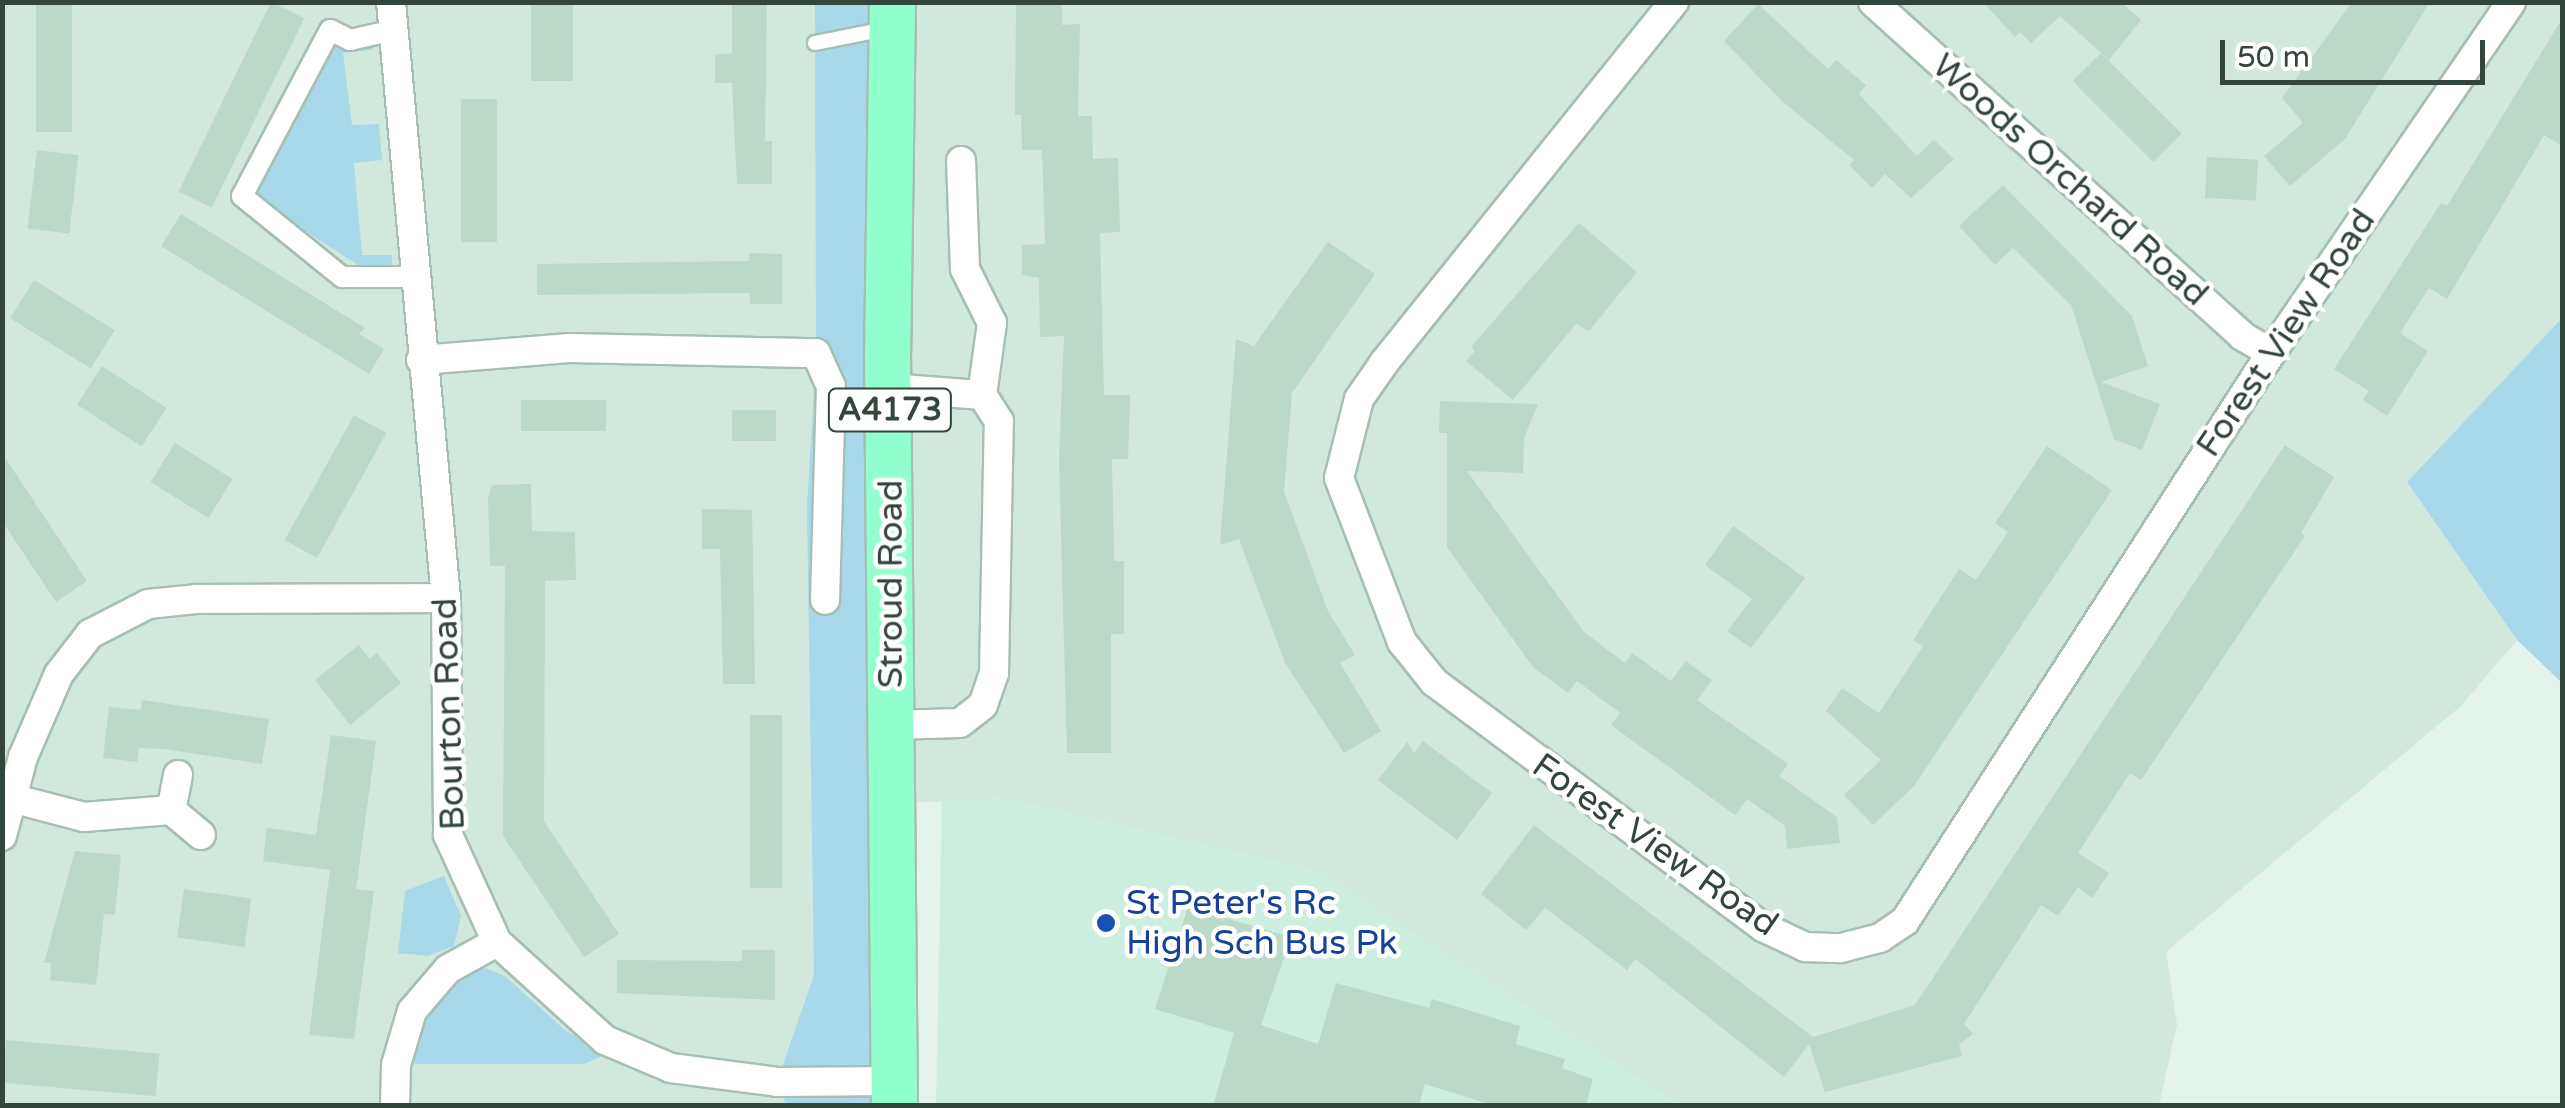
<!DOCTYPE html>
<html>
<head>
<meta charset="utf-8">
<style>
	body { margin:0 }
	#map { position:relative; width:2565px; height:1108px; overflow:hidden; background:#e4f3ec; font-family:"Varela Round",sans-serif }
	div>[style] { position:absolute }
	.residential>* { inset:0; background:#d1e8dd }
	.education>* { inset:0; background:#cceedf }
	.green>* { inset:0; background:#a9d8eb }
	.building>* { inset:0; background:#bbd9c9; transform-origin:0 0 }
	.roads { filter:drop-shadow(2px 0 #a6bfb2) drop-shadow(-2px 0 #a6bfb2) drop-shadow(0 2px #a6bfb2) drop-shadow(0 -2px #a6bfb2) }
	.service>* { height:14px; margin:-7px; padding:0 7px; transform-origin:7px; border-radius:7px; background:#fff }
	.pedestrian>* { height:20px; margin:-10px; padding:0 10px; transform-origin:10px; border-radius:10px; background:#fff }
	.minor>* { height:28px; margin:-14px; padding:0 14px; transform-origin:14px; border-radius:14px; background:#fff }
	.primary>* { height:45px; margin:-22.5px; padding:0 22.5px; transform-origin:22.5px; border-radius:22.5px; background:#91ffce }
	.dots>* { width:28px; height:28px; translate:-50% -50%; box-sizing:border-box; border:5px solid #fff; border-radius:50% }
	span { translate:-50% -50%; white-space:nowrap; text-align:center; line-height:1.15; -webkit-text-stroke:9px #fff; paint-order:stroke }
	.shield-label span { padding:2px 8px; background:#fff; border:2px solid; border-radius:8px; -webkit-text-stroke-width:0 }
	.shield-label { font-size:32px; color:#33463c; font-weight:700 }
	.street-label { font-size:35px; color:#33463c }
	.transit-label { font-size:35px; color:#164399 }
	.left { translate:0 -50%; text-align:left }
	.frame { position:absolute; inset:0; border:5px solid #33463c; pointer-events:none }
	.scale { position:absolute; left:2220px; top:40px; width:265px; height:45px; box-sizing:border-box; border:5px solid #33463c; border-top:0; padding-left:12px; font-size:30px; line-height:35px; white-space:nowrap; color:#33463c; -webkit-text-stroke:8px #fff; paint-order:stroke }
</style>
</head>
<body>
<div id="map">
	<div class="residential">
		<i style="clip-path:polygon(2px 3px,2562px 3px,2562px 318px,2407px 482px,2517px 640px,2461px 706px,2166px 952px,2177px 1025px,2159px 1105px,1680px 1105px,1316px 871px,1009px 799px,888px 803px,894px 1105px,3px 1105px)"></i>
	</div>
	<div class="education">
		<i style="clip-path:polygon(1010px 799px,1316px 870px,1680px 1105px,936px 1106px,942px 801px)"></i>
	</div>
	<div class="green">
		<i style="clip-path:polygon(815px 3px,892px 3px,894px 1105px,786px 1105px,777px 1082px,814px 975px,807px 507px,816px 353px)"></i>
		<i style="clip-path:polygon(371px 36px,372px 50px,343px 53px,352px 125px,379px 124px,382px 160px,354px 163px,362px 255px,392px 255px,392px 267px,358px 265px,248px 194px,331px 37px)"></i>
		<i style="clip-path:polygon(2562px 318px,2562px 678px,2561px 682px,2517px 640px,2407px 482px)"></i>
		<i style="clip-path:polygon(444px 876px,461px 916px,454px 946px,428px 956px,398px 953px,405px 891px)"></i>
		<i style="clip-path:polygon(486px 968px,506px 977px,566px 1031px,609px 1053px,584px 1064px,414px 1064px,423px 1017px,456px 979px)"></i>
	</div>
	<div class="building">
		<i style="left:36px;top:2px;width:36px;height:130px"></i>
		<i style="left:271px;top:2px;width:37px;height:211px;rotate:26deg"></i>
		<i style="left:531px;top:2px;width:42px;height:79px"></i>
		<i style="clip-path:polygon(732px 2px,767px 2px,765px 141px,772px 141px,772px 184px,737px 184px,732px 83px,715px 83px,715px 55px,732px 53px)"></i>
		<i style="clip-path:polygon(1016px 2px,1062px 2px,1062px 25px,1080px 24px,1078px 116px,1092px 116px,1093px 159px,1118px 158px,1120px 232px,1100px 233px,1104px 395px,1130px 395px,1128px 459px,1112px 459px,1114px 561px,1124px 561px,1124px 634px,1111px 634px,1111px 753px,1067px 753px,1059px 460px,1064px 336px,1040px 337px,1039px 278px,1022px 275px,1022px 245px,1045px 244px,1042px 150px,1022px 150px,1021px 115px,1015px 115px)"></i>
		<i style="clip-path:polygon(1983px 2px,2121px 2px,2141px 20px,2109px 60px,2060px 16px,2031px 43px,2020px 32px,2015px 37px)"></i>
		<i style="clip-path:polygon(2352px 2px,2430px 2px,2345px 139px,2290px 186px,2264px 156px,2303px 123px,2282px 98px)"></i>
		<i style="clip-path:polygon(1758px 4px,1828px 69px,1836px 60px,1866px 85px,1859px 94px,1917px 156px,1934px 140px,1954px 159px,1911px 198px,1885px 174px,1872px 188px,1849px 165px,1854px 160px,1783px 102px,1724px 41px)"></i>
		<i style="clip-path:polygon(2562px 19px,2562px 146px,2544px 135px,2447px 299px,2429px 288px,2400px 333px,2428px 351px,2387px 416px,2363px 400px,2369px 391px,2334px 369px,2441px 203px,2447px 206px)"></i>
		<i style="left:2101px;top:53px;width:114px;height:40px;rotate:45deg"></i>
		<i style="left:497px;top:99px;width:143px;height:36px;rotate:90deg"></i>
		<i style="left:37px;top:150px;width:42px;height:79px;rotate:7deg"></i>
		<i style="left:2207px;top:157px;width:51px;height:41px;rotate:3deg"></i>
		<i style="clip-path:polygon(2003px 185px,2132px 316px,2148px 366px,2101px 382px,2160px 404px,2142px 450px,2114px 439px,2071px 305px,2013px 248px,1995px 265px,1959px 226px)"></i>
		<i style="clip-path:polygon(181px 214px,365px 328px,359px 334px,384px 349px,369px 374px,161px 246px)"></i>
		<i style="clip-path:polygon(1579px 223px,1637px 272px,1589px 331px,1576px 324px,1513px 400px,1466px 361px,1475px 351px,1471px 347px)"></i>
		<i style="clip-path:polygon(1328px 242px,1375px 274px,1292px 393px,1284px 492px,1328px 611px,1355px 655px,1340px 663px,1381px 731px,1344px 753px,1285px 663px,1239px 539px,1220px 545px,1236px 339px,1254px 346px)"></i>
		<i style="clip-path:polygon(749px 253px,782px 254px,782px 304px,750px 304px,750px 293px,537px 295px,537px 264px,749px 261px)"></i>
		<i style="left:34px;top:280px;width:95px;height:45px;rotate:32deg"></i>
		<i style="left:102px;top:366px;width:77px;height:46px;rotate:33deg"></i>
		<i style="left:521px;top:400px;width:85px;height:31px"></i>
		<i style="clip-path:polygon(1440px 401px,1538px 404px,1524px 438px,1523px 473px,1467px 471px,1584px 632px,1625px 663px,1632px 653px,1671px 681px,1686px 661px,1712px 680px,1697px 700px,1788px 764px,1779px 776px,1837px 817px,1840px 843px,1787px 849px,1785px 826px,1747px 799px,1735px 815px,1611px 725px,1620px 713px,1577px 681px,1568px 693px,1533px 667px,1447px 547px,1447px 433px,1439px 433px)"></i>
		<i style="left:732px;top:410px;width:44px;height:31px"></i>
		<i style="left:354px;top:415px;width:37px;height:143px;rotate:29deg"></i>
		<i style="left:175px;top:443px;width:68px;height:46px;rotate:32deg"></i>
		<i style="clip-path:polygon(2285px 445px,2334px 477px,2301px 533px,2305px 536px,2141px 780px,2130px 773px,2078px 853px,2109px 873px,2092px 898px,2078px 887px,2058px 916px,2041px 905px,1964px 1024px,1973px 1034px,1959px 1045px,1962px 1056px,1825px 1092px,1809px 1044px,1784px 1077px,1635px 959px,1627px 970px,1545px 908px,1526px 930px,1481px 894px,1534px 825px,1813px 1037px,1915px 1005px)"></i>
		<i style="clip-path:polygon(2047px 446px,2112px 490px,1914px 786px,1873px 825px,1844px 795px,1881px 760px,1826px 711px,1842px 688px,1879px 713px,1923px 646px,1913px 640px,1959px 569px,1976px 580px,2008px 532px,1995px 523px)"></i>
		<i style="clip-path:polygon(2px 453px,87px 581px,56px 602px,2px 521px)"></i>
		<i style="clip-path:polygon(531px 484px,532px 531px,575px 532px,576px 580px,545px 581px,544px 821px,619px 934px,584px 957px,503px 836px,505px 566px,490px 566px,488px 497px,492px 485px)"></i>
		<i style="clip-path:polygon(702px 509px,752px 510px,755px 684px,723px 684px,720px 549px,702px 549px)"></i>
		<i style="clip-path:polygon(1733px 526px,1805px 578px,1751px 648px,1727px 631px,1752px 599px,1705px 565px)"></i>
		<i style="clip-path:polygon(359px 645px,370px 659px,377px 653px,401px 683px,350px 725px,315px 680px)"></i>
		<i style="clip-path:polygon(142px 700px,269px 719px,262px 764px,164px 749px,139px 748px,137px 762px,103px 758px,109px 707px,141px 710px)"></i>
		<i style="left:750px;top:715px;width:32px;height:173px"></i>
		<i style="clip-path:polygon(331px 735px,376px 741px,356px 889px,374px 891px,354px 1039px,309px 1035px,330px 870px,263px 861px,267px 828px,316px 835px)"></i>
		<i style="clip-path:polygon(1423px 741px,1492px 793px,1457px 840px,1378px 780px,1407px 742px,1414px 753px)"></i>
		<i style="clip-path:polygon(75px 851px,121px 855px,115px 915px,104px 914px,96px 985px,50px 980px,51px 963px,44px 963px)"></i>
		<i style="left:184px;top:889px;width:68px;height:49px;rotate:8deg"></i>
		<i style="clip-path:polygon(1188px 907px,1291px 937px,1261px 1025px,1318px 1044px,1336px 983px,1429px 1008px,1432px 999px,1520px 1026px,1516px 1044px,1565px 1059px,1562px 1068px,1593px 1079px,1586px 1106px,1495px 1106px,1425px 1084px,1419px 1106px,1213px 1106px,1234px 1033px,1155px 1009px)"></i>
		<i style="clip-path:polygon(742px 950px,775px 950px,775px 1000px,617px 993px,617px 960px,742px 961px)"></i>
		<i style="left:6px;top:1040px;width:154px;height:43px;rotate:5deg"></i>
	</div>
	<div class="roads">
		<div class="service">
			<i style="left:815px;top:43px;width:72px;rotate:-11.2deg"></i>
		</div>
		<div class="pedestrian">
			<i style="left:394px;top:30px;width:45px;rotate:167.2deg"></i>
			<i style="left:350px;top:40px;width:22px;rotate:-153deg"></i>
			<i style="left:330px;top:30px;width:188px;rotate:117.9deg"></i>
			<i style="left:242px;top:196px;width:129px;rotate:39deg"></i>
			<i style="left:342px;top:277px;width:72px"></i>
		</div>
		<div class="minor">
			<i style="left:391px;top:2px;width:599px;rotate:84.73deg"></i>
			<i style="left:446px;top:598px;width:237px;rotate:89.5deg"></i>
			<i style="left:448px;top:835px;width:118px;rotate:65.4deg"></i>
			<i style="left:497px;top:942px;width:146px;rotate:42.2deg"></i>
			<i style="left:605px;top:1040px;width:72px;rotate:23deg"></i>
			<i style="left:671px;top:1068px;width:107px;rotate:7.5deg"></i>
			<i style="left:777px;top:1082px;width:115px;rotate:-0.5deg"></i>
			<i style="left:1674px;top:2px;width:463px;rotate:128.8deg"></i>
			<i style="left:1384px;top:363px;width:44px;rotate:124.8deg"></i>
			<i style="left:1359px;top:399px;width:81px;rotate:104.2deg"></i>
			<i style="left:1339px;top:478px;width:176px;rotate:69deg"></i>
			<i style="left:1402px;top:642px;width:51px;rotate:51.3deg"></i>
			<i style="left:1434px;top:682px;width:410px;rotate:36.7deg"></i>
			<i style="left:1763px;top:927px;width:47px;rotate:25.5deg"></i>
			<i style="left:1805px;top:947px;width:36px;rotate:2deg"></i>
			<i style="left:1841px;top:948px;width:40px;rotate:-14.4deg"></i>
			<i style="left:1880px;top:938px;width:30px;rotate:-34deg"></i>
			<i style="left:1905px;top:921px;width:676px;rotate:-57.2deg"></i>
			<i style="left:2271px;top:353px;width:425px;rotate:-55.6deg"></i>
			<i style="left:1873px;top:2px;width:498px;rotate:42.1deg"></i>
			<i style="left:2242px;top:336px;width:34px;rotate:30deg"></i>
			<i style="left:421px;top:360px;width:149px;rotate:-4.6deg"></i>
			<i style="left:570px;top:348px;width:246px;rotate:1.2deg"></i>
			<i style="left:816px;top:353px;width:36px;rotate:66deg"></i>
			<i style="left:831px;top:386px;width:214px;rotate:91.6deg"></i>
			<i style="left:890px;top:388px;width:92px;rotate:4.4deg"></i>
			<i style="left:891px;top:725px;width:69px;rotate:-1.7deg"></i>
			<i style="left:960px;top:723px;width:29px;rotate:-38deg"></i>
			<i style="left:983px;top:705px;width:34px;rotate:-71deg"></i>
			<i style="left:994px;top:673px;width:252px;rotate:-88.9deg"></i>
			<i style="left:999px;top:421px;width:31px;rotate:-123deg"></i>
			<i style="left:982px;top:395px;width:73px;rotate:-82.1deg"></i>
			<i style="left:992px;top:323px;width:60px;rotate:-116.6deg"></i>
			<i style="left:965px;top:269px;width:108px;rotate:-92.1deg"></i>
			<i style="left:178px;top:775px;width:36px;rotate:101deg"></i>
			<i style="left:171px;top:810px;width:39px;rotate:40deg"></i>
			<i style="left:11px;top:798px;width:75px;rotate:14.6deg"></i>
			<i style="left:84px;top:817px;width:87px;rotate:-4.6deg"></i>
			<i style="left:2px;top:836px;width:82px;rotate:-75.1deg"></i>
			<i style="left:23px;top:757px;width:90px;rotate:-66.6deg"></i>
			<i style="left:59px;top:674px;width:51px;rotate:-52.2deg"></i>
			<i style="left:90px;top:634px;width:65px;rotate:-27.3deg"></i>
			<i style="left:148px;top:604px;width:48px;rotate:-5.9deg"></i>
			<i style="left:196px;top:599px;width:250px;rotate:-0.2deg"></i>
			<i style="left:395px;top:1106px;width:41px;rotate:-88.6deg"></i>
			<i style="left:396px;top:1065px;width:56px;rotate:-73.5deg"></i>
			<i style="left:412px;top:1011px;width:55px;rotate:-49.4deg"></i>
			<i style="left:448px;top:969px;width:56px;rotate:-28.9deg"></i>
		</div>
		<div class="primary">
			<i style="left:892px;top:2px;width:353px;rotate:90.8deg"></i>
			<i style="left:887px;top:355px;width:751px;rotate:89.47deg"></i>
		</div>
	</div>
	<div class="dots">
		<i style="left:1106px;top:923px;background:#1a4fb4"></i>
	</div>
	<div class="shield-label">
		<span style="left:890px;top:410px">A4173</span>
	</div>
	<div class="street-label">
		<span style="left:2070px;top:180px;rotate:42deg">Woods Orchard Road</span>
		<span style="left:2286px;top:333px;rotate:-56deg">Forest View Road</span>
		<span style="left:891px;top:584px;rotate:-90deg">Stroud Road</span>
		<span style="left:449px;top:714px;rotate:-92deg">Bourton Road</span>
		<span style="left:1655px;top:845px;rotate:35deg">Forest View Road</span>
	</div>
	<div class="transit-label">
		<span class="left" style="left:1126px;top:923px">St Peter's Rc<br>High Sch Bus Pk</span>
	</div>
	<div class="frame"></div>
	<div class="scale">50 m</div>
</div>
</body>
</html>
